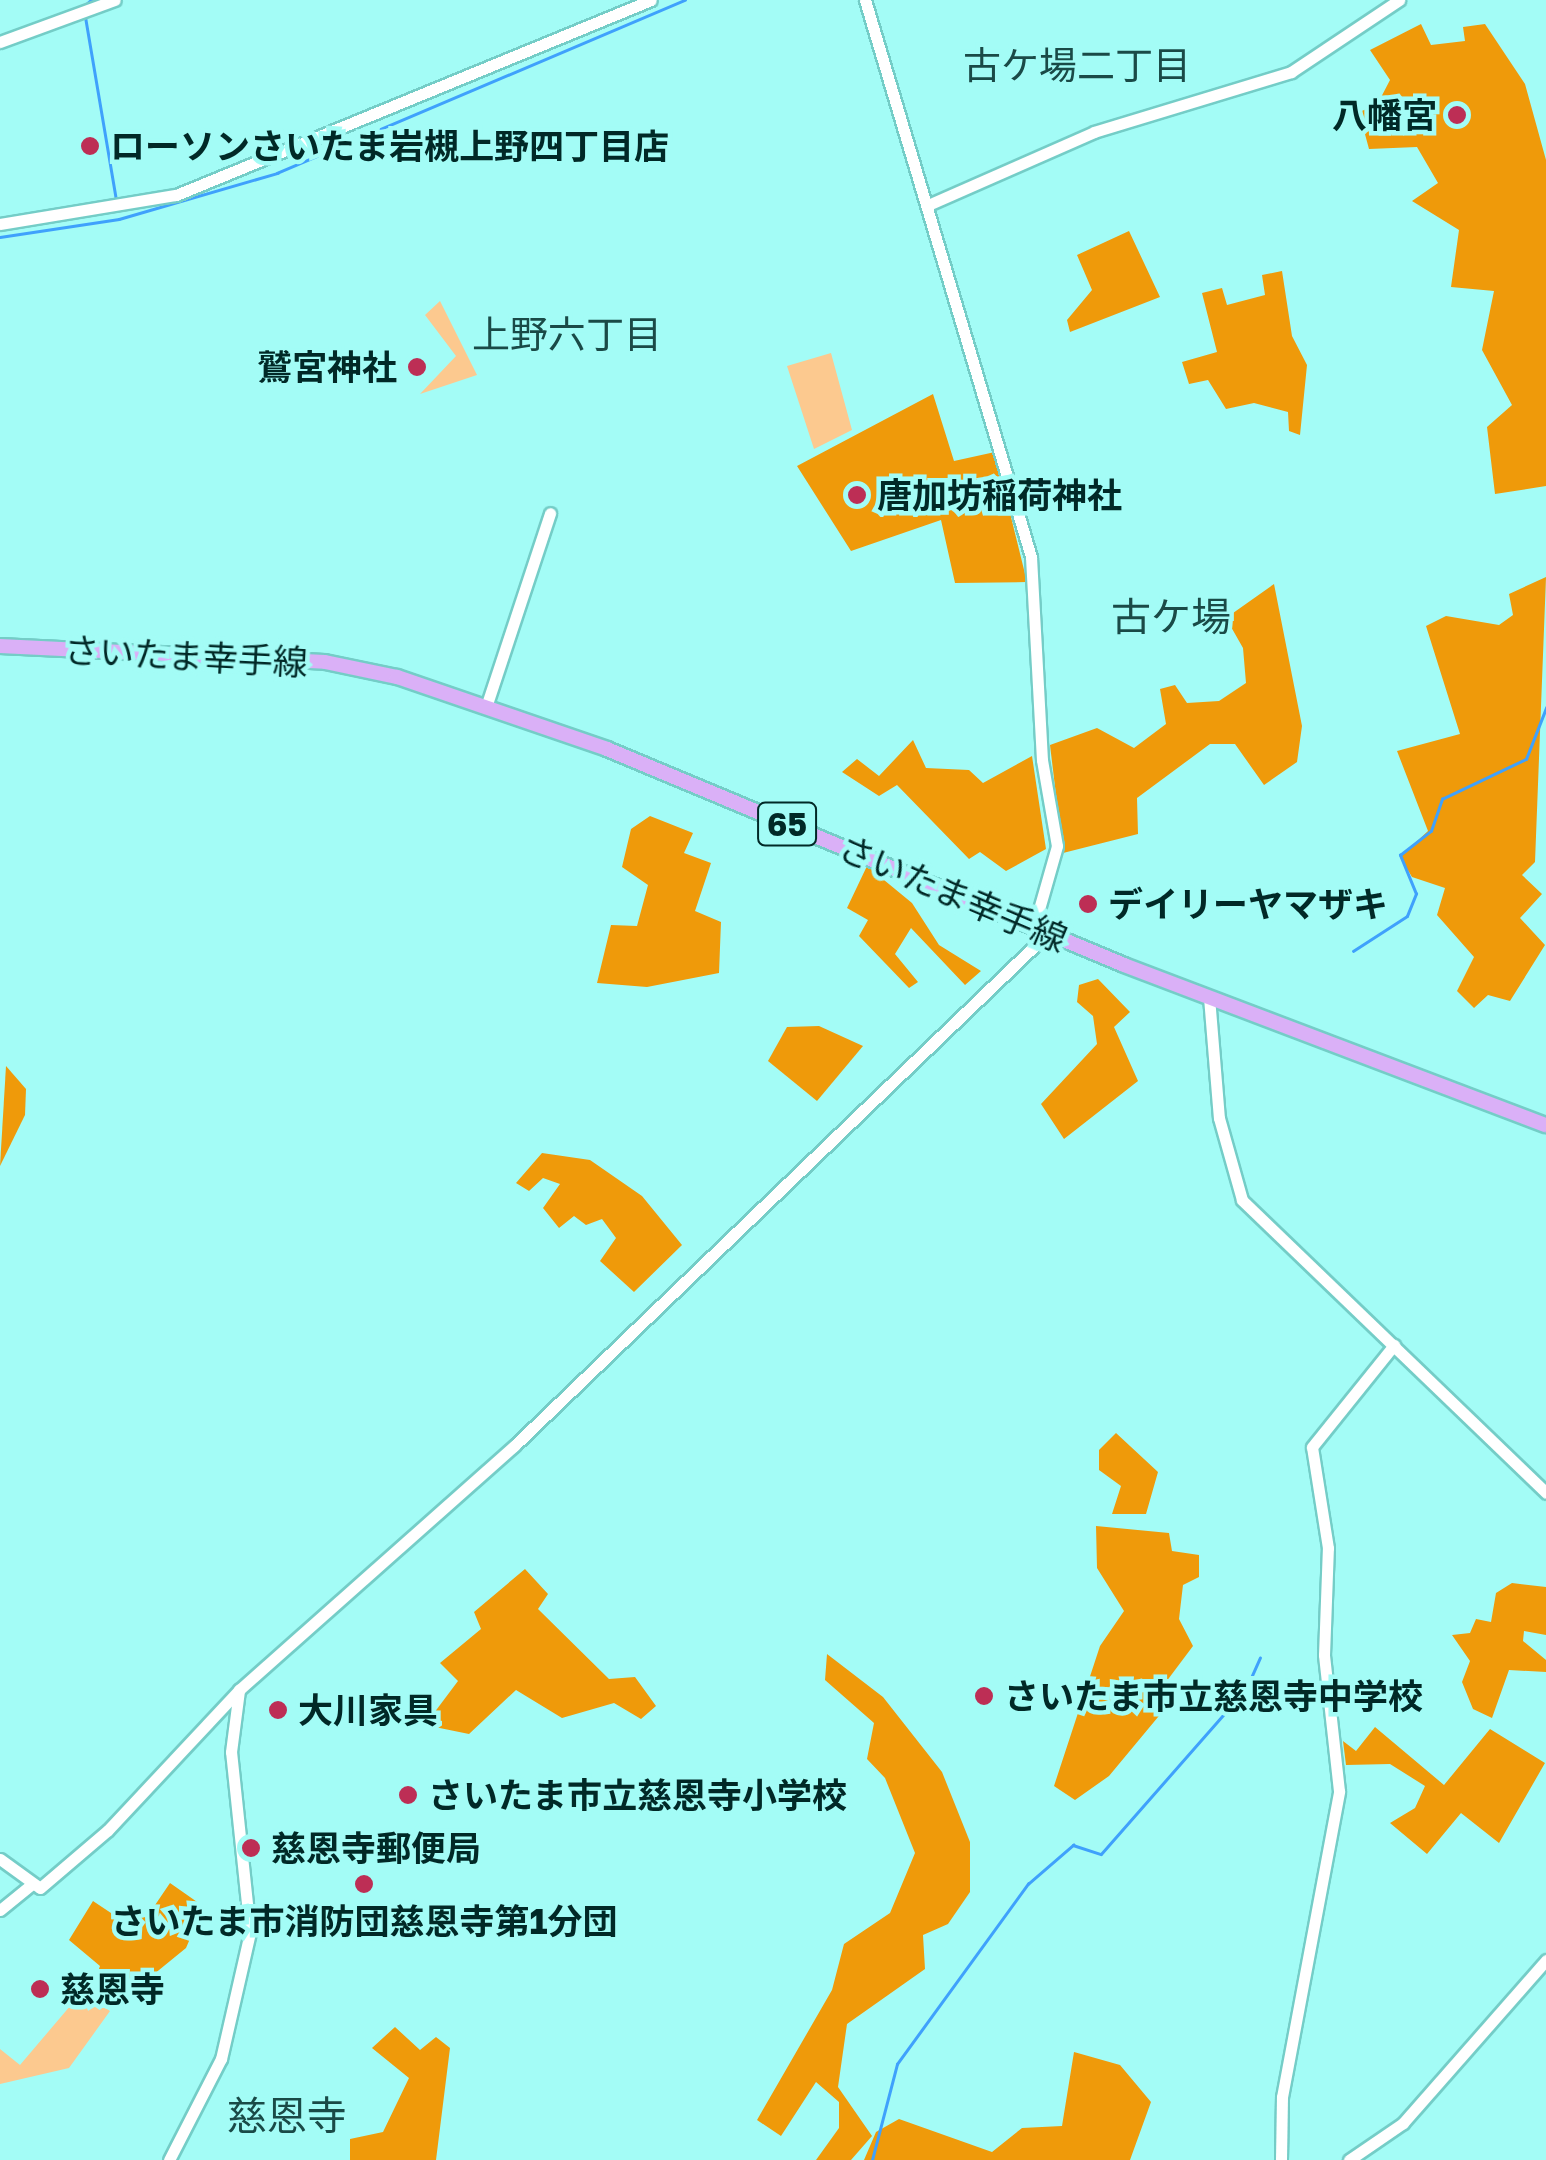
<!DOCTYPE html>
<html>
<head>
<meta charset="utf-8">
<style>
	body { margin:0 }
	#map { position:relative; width:1546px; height:2160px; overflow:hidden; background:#a3fcf6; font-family:"Golos Text","Noto Sans JP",sans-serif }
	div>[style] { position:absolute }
	.green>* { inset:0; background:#fcc98f }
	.forest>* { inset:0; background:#ef9a0a }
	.stream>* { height:2.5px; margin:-1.25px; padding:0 1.25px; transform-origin:1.25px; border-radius:1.25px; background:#3fa1fc }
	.roads { filter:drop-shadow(2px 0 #74cdc7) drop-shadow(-2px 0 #74cdc7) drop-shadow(0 2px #74cdc7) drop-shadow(0 -2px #74cdc7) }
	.tertiary>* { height:11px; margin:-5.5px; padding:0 5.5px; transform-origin:5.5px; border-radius:5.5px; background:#fff }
	.primary>* { height:14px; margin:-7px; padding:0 7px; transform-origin:7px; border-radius:7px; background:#dab0f7 }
	.dots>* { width:28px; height:28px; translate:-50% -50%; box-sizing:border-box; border:5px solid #a3fcf6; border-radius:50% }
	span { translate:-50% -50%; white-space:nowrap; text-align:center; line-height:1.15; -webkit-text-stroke:9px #a3fcf6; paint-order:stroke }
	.shield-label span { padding:2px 8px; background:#a3fcf6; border:2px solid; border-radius:8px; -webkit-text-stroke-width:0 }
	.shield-label { font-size:32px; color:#012927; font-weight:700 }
	.poi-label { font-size:35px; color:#012927; font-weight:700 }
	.right { translate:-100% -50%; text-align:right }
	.left { translate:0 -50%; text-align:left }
	.street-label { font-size:35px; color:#012927 }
	.neighbourhood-label { font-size:38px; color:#1a4a47 }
	.quarter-label { font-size:40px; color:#1a4a47 }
</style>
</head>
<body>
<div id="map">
	<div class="green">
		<i style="clip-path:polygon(440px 301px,477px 375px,420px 394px,456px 356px,425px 315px)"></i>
		<i style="clip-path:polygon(831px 353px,852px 430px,814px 449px,787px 366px)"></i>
		<i style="clip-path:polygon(82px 1992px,110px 2011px,69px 2068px,0 2084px,0 2049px,20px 2065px)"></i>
	</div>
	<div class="forest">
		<i style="clip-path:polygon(1421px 24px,1431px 45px,1465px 41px,1463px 27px,1485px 24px,1525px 84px,1546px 160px,1546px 486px,1495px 494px,1487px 427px,1512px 405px,1482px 350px,1494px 291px,1451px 287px,1459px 230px,1412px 201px,1438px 183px,1417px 147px,1369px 149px,1359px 112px,1377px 105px,1390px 80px,1370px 50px)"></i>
		<i style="clip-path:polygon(1129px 231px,1160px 297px,1070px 332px,1067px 320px,1092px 290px,1077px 255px)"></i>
		<i style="clip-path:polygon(1282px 271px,1292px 336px,1307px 365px,1300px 435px,1289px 431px,1288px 412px,1254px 403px,1226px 409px,1208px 380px,1189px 384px,1182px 362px,1217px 352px,1202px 293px,1222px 288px,1227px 305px,1265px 295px,1262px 275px)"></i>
		<i style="clip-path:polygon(933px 394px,954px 461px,995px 452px,1027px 582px,955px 583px,941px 520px,851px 551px,797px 466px)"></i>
		<i style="clip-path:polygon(1546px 577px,1535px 862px,1522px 875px,1542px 894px,1520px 918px,1545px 945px,1510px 1001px,1488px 995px,1474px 1008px,1457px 991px,1474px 957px,1437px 915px,1445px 888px,1412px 877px,1400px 857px,1428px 831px,1397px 751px,1460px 734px,1426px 626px,1446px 616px,1499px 625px,1513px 615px,1509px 594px)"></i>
		<i style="clip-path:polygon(1274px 584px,1302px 726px,1297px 762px,1264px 785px,1235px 744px,1210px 744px,1137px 798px,1138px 834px,1063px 853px,1050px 745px,1097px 728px,1134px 748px,1166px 724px,1160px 689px,1175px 685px,1187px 703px,1219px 701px,1246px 683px,1243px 648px,1226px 618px)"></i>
		<i style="clip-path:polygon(913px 740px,926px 768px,969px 770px,983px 783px,1032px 756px,1046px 849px,1006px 871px,980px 852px,969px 859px,897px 785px,879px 796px,842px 772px,857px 759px,879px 776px)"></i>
		<i style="clip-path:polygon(650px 816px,693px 833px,684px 853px,711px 863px,695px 911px,721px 922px,719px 973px,647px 987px,597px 983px,611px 925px,637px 926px,648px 885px,622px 867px,631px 829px)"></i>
		<i style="clip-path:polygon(867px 866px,912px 903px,939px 945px,981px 971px,965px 985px,911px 928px,895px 954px,918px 982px,909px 988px,859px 936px,868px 920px,847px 908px)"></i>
		<i style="clip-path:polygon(1098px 979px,1130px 1012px,1114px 1027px,1138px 1081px,1064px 1139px,1041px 1104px,1097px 1044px,1093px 1016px,1077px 1002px,1079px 985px)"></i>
		<i style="clip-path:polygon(819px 1026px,863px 1046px,817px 1101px,768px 1061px,787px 1027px)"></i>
		<i style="clip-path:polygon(6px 1066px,26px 1089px,25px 1115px,0 1166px)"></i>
		<i style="clip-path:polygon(542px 1153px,590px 1160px,642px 1196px,682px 1245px,634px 1292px,600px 1261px,616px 1238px,602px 1219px,586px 1225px,574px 1216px,559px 1228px,543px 1208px,560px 1184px,543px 1178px,529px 1191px,516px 1183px)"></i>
		<i style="clip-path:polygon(1116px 1433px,1158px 1472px,1146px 1514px,1112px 1514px,1121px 1486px,1099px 1470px,1099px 1450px)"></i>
		<i style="clip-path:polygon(1096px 1526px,1169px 1533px,1172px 1551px,1199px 1555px,1199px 1577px,1183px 1585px,1179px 1619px,1193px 1646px,1163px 1686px,1173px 1699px,1109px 1776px,1075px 1800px,1054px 1786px,1100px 1646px,1124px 1611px,1097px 1568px)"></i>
		<i style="clip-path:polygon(525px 1569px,548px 1594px,538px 1609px,609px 1679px,635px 1677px,656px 1706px,641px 1719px,614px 1703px,562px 1718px,516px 1690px,469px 1734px,425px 1725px,458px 1681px,440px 1663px,481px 1629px,474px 1612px)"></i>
		<i style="clip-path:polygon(1512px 1583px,1546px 1587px,1546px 1635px,1524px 1631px,1523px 1641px,1546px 1660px,1546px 1672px,1509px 1670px,1492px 1718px,1473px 1709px,1462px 1682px,1470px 1661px,1452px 1635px,1470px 1633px,1476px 1619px,1491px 1622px,1496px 1593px)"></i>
		<i style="clip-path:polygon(827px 1654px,883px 1697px,942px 1772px,970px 1842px,970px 1892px,948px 1924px,923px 1935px,925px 1969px,847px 2024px,838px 2087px,872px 2136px,851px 2160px,816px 2160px,839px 2128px,839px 2102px,816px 2082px,781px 2136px,757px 2120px,832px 1990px,844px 1944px,890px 1913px,915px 1853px,885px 1778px,867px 1759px,874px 1723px,825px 1680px)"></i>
		<i style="clip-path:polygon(1375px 1727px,1444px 1785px,1490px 1729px,1545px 1763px,1499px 1843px,1461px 1813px,1427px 1854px,1390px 1823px,1415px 1808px,1425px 1786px,1390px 1764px,1346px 1765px,1343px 1741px,1356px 1751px)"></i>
		<i style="clip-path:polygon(170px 1883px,200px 1904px,195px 1927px,186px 1948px,121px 2001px,94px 1982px,100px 1966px,69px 1940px,93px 1901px,114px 1915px,151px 1911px)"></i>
		<i style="clip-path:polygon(395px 2027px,420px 2050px,436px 2037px,450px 2048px,436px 2160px,350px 2160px,350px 2139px,383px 2132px,409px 2078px,372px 2048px)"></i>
		<i style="clip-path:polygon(1074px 2052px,1120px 2065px,1151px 2102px,1130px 2160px,864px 2160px,876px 2132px,899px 2119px,992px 2152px,1022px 2128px,1062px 2126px)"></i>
	</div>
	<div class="stream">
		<i style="left:84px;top:6px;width:9px;rotate:-41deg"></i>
		<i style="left:85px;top:14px;width:187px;rotate:80.4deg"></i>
		<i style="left:0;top:237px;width:120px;rotate:-8.6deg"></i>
		<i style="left:119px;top:219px;width:165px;rotate:-16.2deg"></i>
		<i style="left:277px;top:173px;width:443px;rotate:-23deg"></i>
		<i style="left:1353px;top:951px;width:64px;rotate:-32.9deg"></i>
		<i style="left:1407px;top:916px;width:24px;rotate:-68deg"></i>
		<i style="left:1416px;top:894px;width:42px;rotate:-112.3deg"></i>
		<i style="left:1400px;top:855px;width:39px;rotate:-38deg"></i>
		<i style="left:1431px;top:831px;width:34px;rotate:-71deg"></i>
		<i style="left:1442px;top:799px;width:93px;rotate:-25.5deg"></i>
		<i style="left:1526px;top:759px;width:55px;rotate:-68.6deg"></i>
		<i style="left:872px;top:2160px;width:99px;rotate:-75.4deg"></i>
		<i style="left:897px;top:2064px;width:223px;rotate:-54deg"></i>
		<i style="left:1028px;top:1884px;width:60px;rotate:-40.9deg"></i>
		<i style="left:1073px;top:1845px;width:29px;rotate:18deg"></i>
		<i style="left:1101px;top:1854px;width:220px;rotate:-48.7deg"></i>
		<i style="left:1246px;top:1689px;width:34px;rotate:-66deg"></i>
	</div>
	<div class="roads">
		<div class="tertiary">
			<i style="left:865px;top:0;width:581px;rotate:73.4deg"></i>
			<i style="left:1031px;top:557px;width:203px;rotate:86.9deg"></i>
			<i style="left:1042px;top:760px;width:87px;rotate:80.1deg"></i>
			<i style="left:1057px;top:846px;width:84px;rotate:105.9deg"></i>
			<i style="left:0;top:42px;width:122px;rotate:-20.1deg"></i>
			<i style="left:928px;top:205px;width:181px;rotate:-23.7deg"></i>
			<i style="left:1094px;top:132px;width:206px;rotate:-16.9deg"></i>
			<i style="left:1291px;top:72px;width:130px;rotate:-33.7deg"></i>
			<i style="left:0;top:224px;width:178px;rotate:-9.4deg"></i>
			<i style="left:176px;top:195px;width:513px;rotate:-22.32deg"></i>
			<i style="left:486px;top:707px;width:204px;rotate:-71.7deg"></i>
			<i style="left:1209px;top:997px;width:121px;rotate:85.3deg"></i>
			<i style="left:1219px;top:1118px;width:85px;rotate:74.3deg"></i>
			<i style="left:1242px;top:1200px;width:422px;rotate:43.9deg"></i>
			<i style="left:0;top:1859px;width:49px;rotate:35.9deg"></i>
			<i style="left:40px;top:1888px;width:89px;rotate:-40.5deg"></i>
			<i style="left:108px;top:1830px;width:192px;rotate:-46.9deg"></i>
			<i style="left:239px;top:1690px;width:368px;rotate:-41.6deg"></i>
			<i style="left:514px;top:1446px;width:740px;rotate:-43.85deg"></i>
			<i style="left:0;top:1910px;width:40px;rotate:-39deg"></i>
			<i style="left:169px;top:2160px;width:114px;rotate:-62.8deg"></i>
			<i style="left:221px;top:2059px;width:130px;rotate:-77.1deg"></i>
			<i style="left:250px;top:1932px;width:181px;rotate:-96deg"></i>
			<i style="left:231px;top:1752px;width:63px;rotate:-82.6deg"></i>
			<i style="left:1281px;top:2160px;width:63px;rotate:-89.1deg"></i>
			<i style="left:1282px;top:2097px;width:311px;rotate:-79.4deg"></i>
			<i style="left:1339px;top:1791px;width:137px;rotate:-96.3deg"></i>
			<i style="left:1324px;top:1655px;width:107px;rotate:-87.9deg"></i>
			<i style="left:1328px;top:1548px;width:102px;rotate:-99deg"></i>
			<i style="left:1312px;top:1447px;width:131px;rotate:-51.2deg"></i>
			<i style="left:1349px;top:2160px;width:65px;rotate:-34.4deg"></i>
			<i style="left:1403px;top:2123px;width:217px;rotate:-48.7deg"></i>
		</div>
		<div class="primary">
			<i style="left:0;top:646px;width:325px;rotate:2.8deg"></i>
			<i style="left:325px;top:662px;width:74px;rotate:11.8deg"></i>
			<i style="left:397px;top:677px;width:222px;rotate:18.9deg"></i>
			<i style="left:607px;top:749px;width:560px;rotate:22.67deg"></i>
			<i style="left:1124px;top:965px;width:451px;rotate:20.8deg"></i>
		</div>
	</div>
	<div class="dots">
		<i style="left:1457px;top:115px;background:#bd2e55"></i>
		<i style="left:90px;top:146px;background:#bd2e55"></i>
		<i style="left:417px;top:367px;background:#bd2e55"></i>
		<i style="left:857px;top:495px;background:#bd2e55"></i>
		<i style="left:1088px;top:904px;background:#bd2e55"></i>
		<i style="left:984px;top:1696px;background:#bd2e55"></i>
		<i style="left:278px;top:1710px;background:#bd2e55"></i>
		<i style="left:408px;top:1795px;background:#bd2e55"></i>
		<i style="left:251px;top:1848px;background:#bd2e55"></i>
		<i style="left:364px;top:1884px;background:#bd2e55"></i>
		<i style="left:40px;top:1989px;background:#bd2e55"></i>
	</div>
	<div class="shield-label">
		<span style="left:787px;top:824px">65</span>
	</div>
	<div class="poi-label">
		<span class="right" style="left:1437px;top:115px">八幡宮</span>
		<span class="left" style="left:110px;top:146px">ローソンさいたま岩槻上野四丁目店</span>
		<span class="right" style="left:397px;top:367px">鷲宮神社</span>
		<span class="left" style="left:877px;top:495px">唐加坊稲荷神社</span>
		<span class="left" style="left:1108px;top:904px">デイリーヤマザキ</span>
		<span class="left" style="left:1004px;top:1696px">さいたま市立慈恩寺中学校</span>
		<span class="left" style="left:298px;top:1710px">大川家具</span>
		<span class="left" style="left:428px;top:1795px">さいたま市立慈恩寺小学校</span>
		<span class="left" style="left:271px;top:1848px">慈恩寺郵便局</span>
		<span style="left:364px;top:1921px">さいたま市消防団慈恩寺第1分団</span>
		<span class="left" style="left:60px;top:1989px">慈恩寺</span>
	</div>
	<div class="street-label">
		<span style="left:186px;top:656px;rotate:3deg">さいたま幸手線</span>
		<span style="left:953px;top:893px;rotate:23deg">さいたま幸手線</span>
	</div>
	<div class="neighbourhood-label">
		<span style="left:1077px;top:65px">古ケ場二丁目</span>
		<span style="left:567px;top:334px">上野六丁目</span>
	</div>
	<div class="quarter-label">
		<span style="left:1171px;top:616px">古ケ場</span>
		<span style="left:287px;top:2115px">慈恩寺</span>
	</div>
</div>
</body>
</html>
